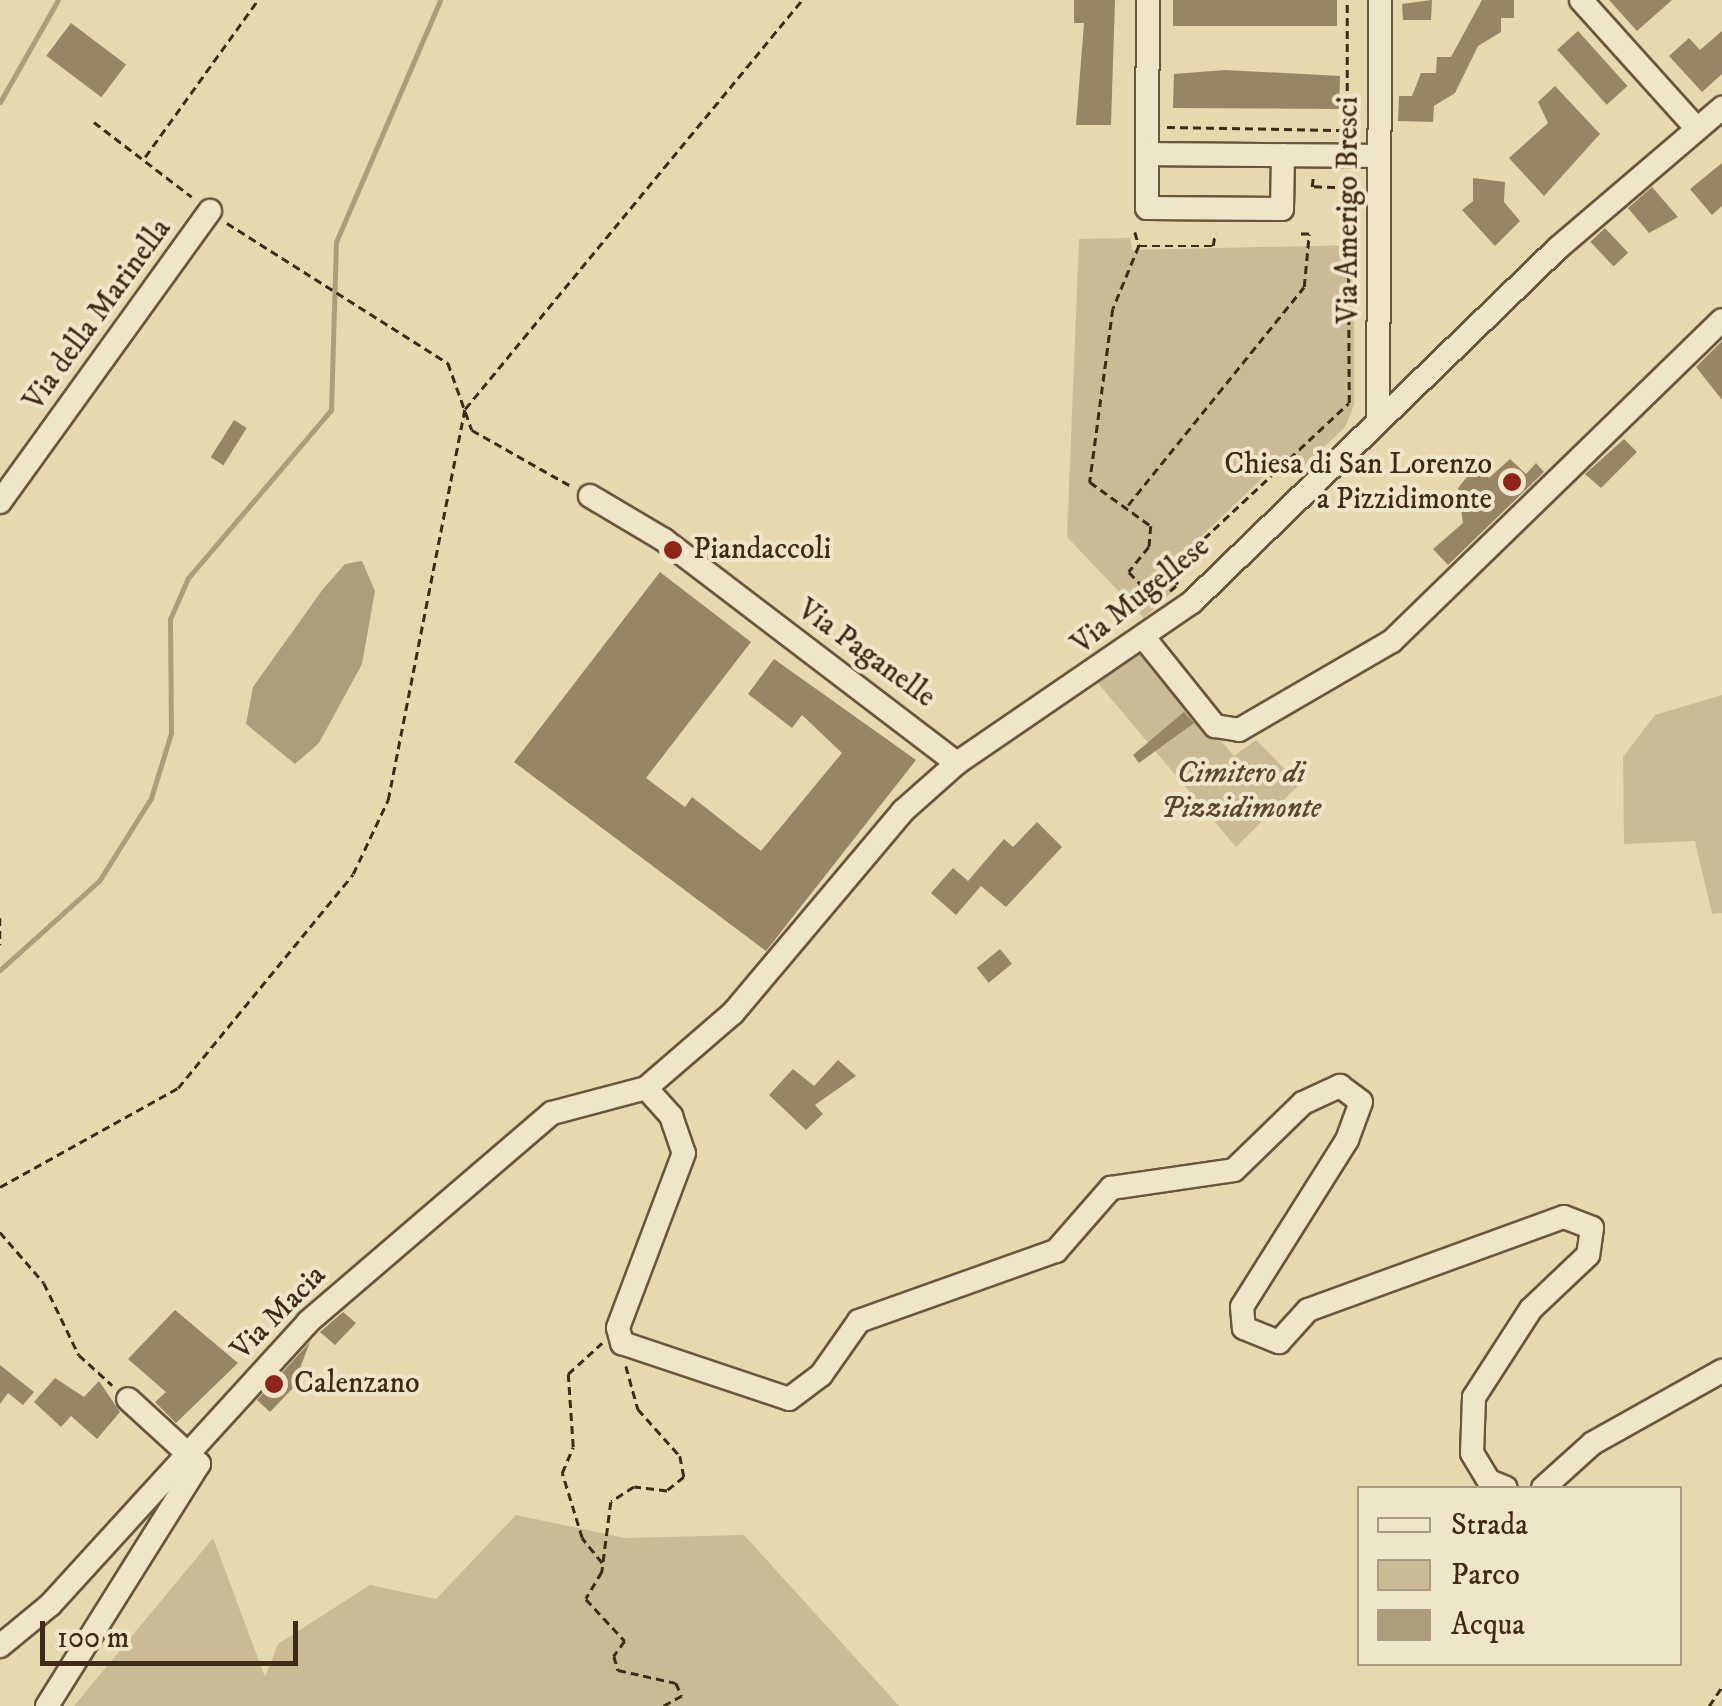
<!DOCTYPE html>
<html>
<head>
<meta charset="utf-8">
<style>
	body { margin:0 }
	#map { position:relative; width:1722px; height:1706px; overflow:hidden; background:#e6d9ad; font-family:"IM FELL DW Pica",serif }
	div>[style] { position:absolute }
	.green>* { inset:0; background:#cabb94 }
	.water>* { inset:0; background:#ae9d7a }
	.stream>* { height:5px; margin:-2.5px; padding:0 2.5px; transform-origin:2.5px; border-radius:2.5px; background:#ae9d7a }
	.building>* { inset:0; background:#978565; transform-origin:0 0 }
	.path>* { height:2.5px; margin-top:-1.25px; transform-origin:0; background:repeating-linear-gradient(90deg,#412918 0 8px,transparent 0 13px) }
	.roads { filter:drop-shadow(2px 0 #6a553d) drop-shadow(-2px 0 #6a553d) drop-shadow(0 2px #6a553d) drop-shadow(0 -2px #6a553d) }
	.minor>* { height:22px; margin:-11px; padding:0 11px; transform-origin:11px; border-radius:11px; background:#efe6ca }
	.dots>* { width:28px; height:28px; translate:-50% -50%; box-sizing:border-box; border:5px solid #efe6ca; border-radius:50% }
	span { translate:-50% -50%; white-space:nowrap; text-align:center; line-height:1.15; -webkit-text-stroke:8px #efe6ca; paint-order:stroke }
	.street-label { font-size:30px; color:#412918 }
	.poi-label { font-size:30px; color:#412918 }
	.right { translate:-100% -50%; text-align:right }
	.left { translate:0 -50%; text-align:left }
	.park-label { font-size:30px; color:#5c4631; font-style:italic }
	.legend { position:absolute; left:1357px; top:1486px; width:325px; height:180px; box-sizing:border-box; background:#efe6ca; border:2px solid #a99a83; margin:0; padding:12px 18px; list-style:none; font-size:30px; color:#412918 }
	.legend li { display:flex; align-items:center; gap:20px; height:50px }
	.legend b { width:50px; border:2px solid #a99a83 }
	.scale { position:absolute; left:40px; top:1621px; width:258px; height:45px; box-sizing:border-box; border:5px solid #412918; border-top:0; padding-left:12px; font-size:30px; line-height:35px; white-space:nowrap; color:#412918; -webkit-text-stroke:8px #efe6ca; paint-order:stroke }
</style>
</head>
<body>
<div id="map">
	<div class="green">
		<i style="clip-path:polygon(1130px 238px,1132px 250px,1354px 245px,1354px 405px,1345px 427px,1297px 473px,1276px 465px,1162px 574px,1178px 586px,1144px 618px,1067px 537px,1079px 239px)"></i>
		<i style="clip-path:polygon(1144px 650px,1234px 756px,1256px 740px,1300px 784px,1236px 847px,1097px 682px)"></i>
		<i style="clip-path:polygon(1722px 695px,1722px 913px,1712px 914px,1695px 841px,1624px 844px,1623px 757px,1655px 715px)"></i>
		<i style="clip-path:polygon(516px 1515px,625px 1538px,744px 1535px,899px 1706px,74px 1706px,213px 1538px,265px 1677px,278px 1644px,370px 1585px,436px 1599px)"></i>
	</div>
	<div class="water">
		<i style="clip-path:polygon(362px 561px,375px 591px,362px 664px,319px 743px,295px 764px,246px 724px,253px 687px,323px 589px,345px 564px)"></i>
	</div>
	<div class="stream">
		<i style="left:0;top:102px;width:117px;rotate:-60.4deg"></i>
		<i style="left:0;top:970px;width:133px;rotate:-42deg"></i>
		<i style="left:99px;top:881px;width:98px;rotate:-57.9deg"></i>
		<i style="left:151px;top:798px;width:68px;rotate:-72.9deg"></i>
		<i style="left:171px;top:733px;width:114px;rotate:-90.5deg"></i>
		<i style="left:170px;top:619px;width:45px;rotate:-66.3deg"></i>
		<i style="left:188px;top:578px;width:221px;rotate:-49.6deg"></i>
		<i style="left:331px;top:410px;width:168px;rotate:-88.3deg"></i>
		<i style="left:336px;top:242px;width:263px;rotate:-66.7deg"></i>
	</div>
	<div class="building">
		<i style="clip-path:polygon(1074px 0,1115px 0,1111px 125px,1076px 125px,1084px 23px,1074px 23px)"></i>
		<i style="left:1173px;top:0;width:164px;height:26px"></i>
		<i style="clip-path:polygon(1432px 0,1431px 20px,1403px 20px,1402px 4px)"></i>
		<i style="clip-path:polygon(1482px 0,1514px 0,1514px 18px,1501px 18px,1501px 32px,1478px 46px,1455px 93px,1434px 106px,1433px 122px,1398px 121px,1399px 96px,1412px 96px,1421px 73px,1436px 73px,1437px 57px,1451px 57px)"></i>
		<i style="clip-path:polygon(1609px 0,1672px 0,1637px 31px)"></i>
		<i style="left:71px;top:23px;width:69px;height:41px;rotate:37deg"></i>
		<i style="left:1578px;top:31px;width:74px;height:28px;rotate:48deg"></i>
		<i style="clip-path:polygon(1722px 31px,1722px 74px,1702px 92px,1669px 56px,1689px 38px,1700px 50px)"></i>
		<i style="clip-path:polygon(1225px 70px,1340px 76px,1339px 109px,1173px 108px,1174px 74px)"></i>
		<i style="clip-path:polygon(1555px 86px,1600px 134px,1544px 196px,1509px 158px,1548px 123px,1538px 102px)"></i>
		<i style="clip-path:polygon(1722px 163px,1722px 206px,1712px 215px,1690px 189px)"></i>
		<i style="clip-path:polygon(1473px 178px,1505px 182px,1504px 202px,1520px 221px,1495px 246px,1462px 210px,1473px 201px)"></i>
		<i style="clip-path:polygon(1652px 187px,1678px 217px,1649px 233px,1628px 208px)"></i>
		<i style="left:1605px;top:228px;width:34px;height:20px;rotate:47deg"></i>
		<i style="clip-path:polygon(1722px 341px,1722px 400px,1696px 367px)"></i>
		<i style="left:234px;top:420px;width:15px;height:44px;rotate:32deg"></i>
		<i style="clip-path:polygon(1624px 439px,1637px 452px,1601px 488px,1585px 474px)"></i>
		<i style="clip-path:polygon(1510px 459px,1526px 474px,1536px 463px,1544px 472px,1448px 565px,1433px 549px,1463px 523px,1458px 488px,1475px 467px,1489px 478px)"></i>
		<i style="clip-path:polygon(660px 572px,751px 642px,646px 778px,685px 807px,692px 797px,761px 851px,842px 753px,802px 715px,792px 728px,748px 694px,774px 659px,916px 760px,766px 951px,514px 762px)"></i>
		<i style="clip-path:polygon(1184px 712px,1194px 723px,1139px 763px,1133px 755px)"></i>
		<i style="clip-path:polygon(1037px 822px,1062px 847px,1006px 907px,981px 886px,956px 915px,931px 893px,953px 868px,968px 881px,1004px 839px,1013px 847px)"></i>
		<i style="left:1000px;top:949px;width:19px;height:30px;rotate:51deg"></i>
		<i style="clip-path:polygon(838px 1060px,856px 1076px,815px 1105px,823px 1114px,806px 1130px,769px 1095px,793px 1069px,814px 1086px)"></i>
		<i style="clip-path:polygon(175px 1310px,238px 1363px,176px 1423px,155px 1402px,166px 1392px,128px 1359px)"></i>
		<i style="clip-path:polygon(343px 1312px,356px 1323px,335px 1345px,320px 1332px)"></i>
		<i style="clip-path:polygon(310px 1342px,292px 1389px,270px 1412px,257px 1400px)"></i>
		<i style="clip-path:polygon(0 1365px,34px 1392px,23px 1405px,8px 1393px,0 1404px)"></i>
		<i style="clip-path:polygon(55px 1378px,84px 1397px,99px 1381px,120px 1412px,97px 1439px,71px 1416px,61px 1427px,34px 1402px)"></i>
	</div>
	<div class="path">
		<i style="left:94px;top:122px;width:123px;rotate:37.4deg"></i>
		<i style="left:1167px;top:127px;width:180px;rotate:1deg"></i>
		<i style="left:1347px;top:130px;width:130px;rotate:-90deg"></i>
		<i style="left:145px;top:157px;width:193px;rotate:-54.3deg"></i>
		<i style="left:227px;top:223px;width:262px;rotate:32.4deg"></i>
		<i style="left:448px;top:363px;width:71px;rotate:70.3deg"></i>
		<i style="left:472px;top:430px;width:114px;rotate:29.5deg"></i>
		<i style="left:1135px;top:232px;width:15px;rotate:74deg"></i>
		<i style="left:1139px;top:246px;width:74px"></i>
		<i style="left:1213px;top:246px;width:13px;rotate:-81deg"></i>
		<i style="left:1139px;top:246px;width:68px;rotate:112.4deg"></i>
		<i style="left:1113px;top:309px;width:175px;rotate:97.6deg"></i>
		<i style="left:1090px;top:482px;width:75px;rotate:35.8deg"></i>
		<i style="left:1151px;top:526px;width:21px;rotate:95deg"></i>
		<i style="left:1149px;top:547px;width:32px;rotate:129deg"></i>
		<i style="left:1129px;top:572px;width:40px;rotate:46deg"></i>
		<i style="left:1128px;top:505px;width:280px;rotate:-51.1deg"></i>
		<i style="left:1304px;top:287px;width:53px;rotate:-84.6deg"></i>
		<i style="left:1309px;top:234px;width:13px;rotate:180deg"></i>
		<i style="left:1170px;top:591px;width:11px;rotate:-41deg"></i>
		<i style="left:1178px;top:584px;width:16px;rotate:-140deg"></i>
		<i style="left:1166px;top:574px;width:250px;rotate:-43.1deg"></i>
		<i style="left:1349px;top:403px;width:215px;rotate:-90.3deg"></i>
		<i style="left:1348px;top:188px;width:36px;rotate:-178deg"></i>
		<i style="left:1312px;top:187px;width:10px;rotate:-84deg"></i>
		<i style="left:0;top:918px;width:27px;rotate:90deg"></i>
		<i style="left:0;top:1187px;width:204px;rotate:-29.1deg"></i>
		<i style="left:178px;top:1088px;width:276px;rotate:-50.7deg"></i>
		<i style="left:353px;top:874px;width:82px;rotate:-64.7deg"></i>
		<i style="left:388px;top:800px;width:399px;rotate:-78.9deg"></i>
		<i style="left:465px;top:409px;width:530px;rotate:-50.51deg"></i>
		<i style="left:0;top:1232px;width:67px;rotate:49.2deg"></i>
		<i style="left:44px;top:1283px;width:80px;rotate:64.1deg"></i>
		<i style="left:79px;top:1355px;width:45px;rotate:42.3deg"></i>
		<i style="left:626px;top:1366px;width:45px;rotate:74.4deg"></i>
		<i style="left:638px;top:1409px;width:63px;rotate:48.2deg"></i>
		<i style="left:680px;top:1456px;width:21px;rotate:79deg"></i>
		<i style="left:684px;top:1477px;width:22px;rotate:141deg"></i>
		<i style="left:667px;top:1491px;width:33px;rotate:-173deg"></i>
		<i style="left:634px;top:1487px;width:27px;rotate:147deg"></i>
		<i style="left:611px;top:1502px;width:71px;rotate:97.3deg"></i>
		<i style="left:602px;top:1572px;width:31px;rotate:121deg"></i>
		<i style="left:586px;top:1599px;width:57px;rotate:47.1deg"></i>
		<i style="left:625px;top:1641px;width:19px;rotate:126deg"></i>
		<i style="left:614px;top:1656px;width:15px;rotate:74deg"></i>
		<i style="left:618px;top:1670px;width:59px;rotate:12.6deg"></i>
		<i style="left:676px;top:1683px;width:14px;rotate:65deg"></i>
		<i style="left:682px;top:1696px;width:21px;rotate:151deg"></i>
		<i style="left:602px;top:1563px;width:32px;rotate:-129deg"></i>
		<i style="left:582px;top:1538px;width:68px;rotate:-107.1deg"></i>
		<i style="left:562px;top:1473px;width:28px;rotate:-67deg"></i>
		<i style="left:573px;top:1447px;width:73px;rotate:-93.9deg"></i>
		<i style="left:568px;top:1374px;width:46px;rotate:-42.4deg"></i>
		<i style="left:1709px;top:1706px;width:23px;rotate:-56deg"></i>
	</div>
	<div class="roads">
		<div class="minor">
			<i style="left:1148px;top:0;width:154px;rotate:90.4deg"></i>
			<i style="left:1147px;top:154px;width:232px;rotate:0.5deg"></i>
			<i style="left:1581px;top:0;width:173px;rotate:48deg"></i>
			<i style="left:1147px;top:154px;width:54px;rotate:90deg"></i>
			<i style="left:1147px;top:208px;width:135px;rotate:0.4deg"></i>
			<i style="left:1282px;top:209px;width:54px;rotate:-88.9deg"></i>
			<i style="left:1378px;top:420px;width:420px;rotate:-89.7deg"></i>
			<i style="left:590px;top:496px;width:86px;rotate:30.7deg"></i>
			<i style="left:664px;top:540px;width:368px;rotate:37.3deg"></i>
			<i style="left:0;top:502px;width:359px;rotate:-54.2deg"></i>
			<i style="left:1145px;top:639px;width:112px;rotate:51.2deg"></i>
			<i style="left:1215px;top:726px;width:24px;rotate:9deg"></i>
			<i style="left:1239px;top:730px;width:177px;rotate:-30.2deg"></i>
			<i style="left:1392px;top:641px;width:460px;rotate:-44.2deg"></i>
			<i style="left:646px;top:1088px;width:38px;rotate:48deg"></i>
			<i style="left:671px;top:1116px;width:39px;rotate:71deg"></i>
			<i style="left:684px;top:1153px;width:187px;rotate:110.7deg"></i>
			<i style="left:618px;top:1328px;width:16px;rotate:75deg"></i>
			<i style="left:622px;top:1343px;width:176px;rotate:18.5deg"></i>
			<i style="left:789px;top:1399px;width:40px;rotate:-37deg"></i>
			<i style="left:821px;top:1375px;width:66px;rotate:-54.9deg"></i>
			<i style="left:859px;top:1321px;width:209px;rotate:-19.6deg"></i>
			<i style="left:1056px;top:1251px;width:84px;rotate:-48.9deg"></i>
			<i style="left:1111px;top:1188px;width:124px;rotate:-8.3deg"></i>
			<i style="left:1234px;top:1170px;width:96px;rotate:-44.2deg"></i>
			<i style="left:1303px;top:1103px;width:41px;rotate:-24.7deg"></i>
			<i style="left:1340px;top:1086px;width:26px;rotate:37deg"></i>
			<i style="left:1361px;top:1102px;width:40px;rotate:110.2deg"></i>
			<i style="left:1347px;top:1140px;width:197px;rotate:122.2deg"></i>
			<i style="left:1242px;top:1307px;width:21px;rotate:85deg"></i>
			<i style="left:1244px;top:1328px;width:38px;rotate:22deg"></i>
			<i style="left:1279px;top:1342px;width:43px;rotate:-47.8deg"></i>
			<i style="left:1308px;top:1310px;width:272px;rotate:-20deg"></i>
			<i style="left:1564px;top:1217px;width:30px;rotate:21deg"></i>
			<i style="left:1592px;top:1228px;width:27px;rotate:98deg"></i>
			<i style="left:1588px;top:1255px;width:79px;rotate:136.5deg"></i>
			<i style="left:1531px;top:1309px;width:105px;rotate:122.9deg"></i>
			<i style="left:1474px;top:1397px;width:56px;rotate:92deg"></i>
			<i style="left:1472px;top:1453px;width:33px;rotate:59deg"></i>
			<i style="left:1489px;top:1481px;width:18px;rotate:22deg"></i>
			<i style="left:1543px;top:1488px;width:67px;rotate:-42deg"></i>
			<i style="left:1593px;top:1443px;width:148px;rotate:-29.2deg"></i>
			<i style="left:0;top:1646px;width:65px;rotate:-39.4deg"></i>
			<i style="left:50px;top:1605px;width:383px;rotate:-47.6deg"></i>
			<i style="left:308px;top:1322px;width:321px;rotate:-40.6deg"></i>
			<i style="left:552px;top:1113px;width:97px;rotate:-14.9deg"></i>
			<i style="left:646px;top:1088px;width:115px;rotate:-40.8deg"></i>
			<i style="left:733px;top:1013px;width:264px;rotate:-49.9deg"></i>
			<i style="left:903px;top:811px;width:72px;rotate:-41.6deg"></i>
			<i style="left:957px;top:763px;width:285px;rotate:-34.4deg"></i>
			<i style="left:1192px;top:602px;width:509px;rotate:-44.05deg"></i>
			<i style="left:1558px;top:248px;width:216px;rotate:-40.5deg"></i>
			<i style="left:47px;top:1706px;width:286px;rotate:-57.9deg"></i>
			<i style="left:199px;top:1464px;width:96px;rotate:-137.5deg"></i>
		</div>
	</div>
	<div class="dots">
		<i style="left:1512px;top:482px;background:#8f2418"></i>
		<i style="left:673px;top:550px;background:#8f2418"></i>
		<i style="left:274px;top:1384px;background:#8f2418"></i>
	</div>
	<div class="street-label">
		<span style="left:1349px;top:210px;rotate:-90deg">Via Amerigo Bresci</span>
		<span style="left:98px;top:315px;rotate:-54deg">Via della Marinella</span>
		<span style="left:1141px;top:596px;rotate:-39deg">Via Mugellese</span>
		<span style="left:866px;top:654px;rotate:36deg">Via Paganelle</span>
		<span style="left:279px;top:1313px;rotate:-45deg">Via Macia</span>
	</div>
	<div class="poi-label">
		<span class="right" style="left:1492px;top:482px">Chiesa di San Lorenzo<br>a Pizzidimonte</span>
		<span class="left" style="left:693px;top:550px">Piandaccoli</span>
		<span class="left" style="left:294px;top:1384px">Calenzano</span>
	</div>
	<div class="park-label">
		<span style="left:1241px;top:791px">Cimitero di<br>Pizzidimonte</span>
	</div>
	<ul class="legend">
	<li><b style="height:12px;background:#efe6ca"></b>Strada</li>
	<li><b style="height:28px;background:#cabb94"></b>Parco</li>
	<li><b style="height:28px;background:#ae9d7a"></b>Acqua</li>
	</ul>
	<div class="scale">100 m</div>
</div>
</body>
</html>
